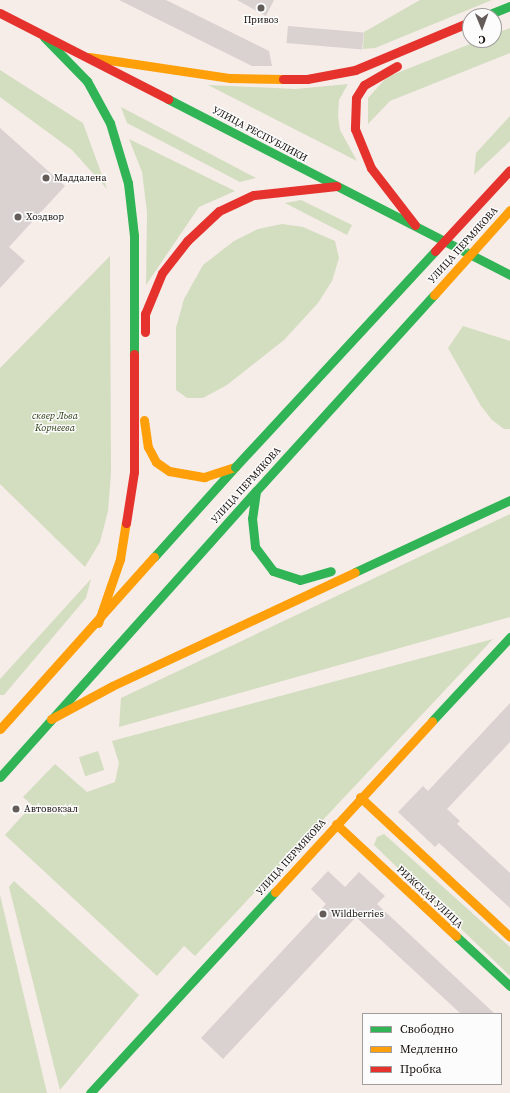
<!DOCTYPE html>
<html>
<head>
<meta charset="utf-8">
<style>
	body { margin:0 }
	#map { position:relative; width:510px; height:1093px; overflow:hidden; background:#f6ece8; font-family:"Source Serif 4",serif }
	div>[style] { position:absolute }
	.green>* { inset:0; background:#d3dec0; transform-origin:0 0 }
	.building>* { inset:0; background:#dad2d1; transform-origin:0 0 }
	.fast>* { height:9px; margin:-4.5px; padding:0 4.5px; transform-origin:4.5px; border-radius:4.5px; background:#30b455 }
	.slow>* { height:9px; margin:-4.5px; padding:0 4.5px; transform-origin:4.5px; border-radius:4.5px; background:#ff9f0a }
	.jam>* { height:9px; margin:-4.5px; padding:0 4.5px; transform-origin:4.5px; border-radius:4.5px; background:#e5322d }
	.fast-bridge>* { height:9px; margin:-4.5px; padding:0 4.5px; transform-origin:4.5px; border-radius:4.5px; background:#30b455 }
	.slow-bridge>* { height:9px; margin:-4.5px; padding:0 4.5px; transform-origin:4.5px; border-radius:4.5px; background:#ff9f0a }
	.jam-bridge>* { height:9px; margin:-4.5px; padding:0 4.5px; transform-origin:4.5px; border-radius:4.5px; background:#e5322d }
	.dots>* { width:11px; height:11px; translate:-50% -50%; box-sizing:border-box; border:2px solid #fcfcfc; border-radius:50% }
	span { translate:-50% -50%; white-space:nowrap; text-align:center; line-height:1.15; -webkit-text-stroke:3px #fcfcfc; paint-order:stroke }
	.poi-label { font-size:10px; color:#160f0c }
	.left { translate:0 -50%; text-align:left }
	.street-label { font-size:10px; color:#160f0c }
	.park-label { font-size:10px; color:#293e13; font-style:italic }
	.legend { position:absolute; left:362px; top:1013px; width:140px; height:72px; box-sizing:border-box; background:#fcfcfc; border:1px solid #a09d9c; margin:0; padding:5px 7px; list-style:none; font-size:12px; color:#160f0c }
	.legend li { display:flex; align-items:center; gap:8px; height:20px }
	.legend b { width:20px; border:1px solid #a09d9c }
	.north { position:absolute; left:462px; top:8px; width:40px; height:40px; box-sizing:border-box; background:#fcfcfc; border:1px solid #a09d9c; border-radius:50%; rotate:179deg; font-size:11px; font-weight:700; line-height:16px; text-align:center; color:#160f0c }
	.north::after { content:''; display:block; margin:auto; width:14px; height:18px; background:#645c59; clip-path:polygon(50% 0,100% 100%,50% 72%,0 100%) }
</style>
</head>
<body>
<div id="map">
	<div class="green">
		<i style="clip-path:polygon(420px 0,492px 0,375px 48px,363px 49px,364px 32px)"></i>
		<i style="clip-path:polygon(510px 28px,510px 53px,390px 101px,368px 124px,368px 98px,387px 77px,480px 40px,494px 40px,494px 34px)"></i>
		<i style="clip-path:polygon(0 70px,83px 123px,107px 189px,72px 150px,0 97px)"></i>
		<i style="clip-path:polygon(348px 84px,339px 100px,338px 116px,340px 130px,357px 161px,208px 85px,296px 89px)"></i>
		<i style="clip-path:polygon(121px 107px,256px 178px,240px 182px,127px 123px)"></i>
		<i style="clip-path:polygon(510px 116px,510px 141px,474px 175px,476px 153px)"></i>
		<i style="clip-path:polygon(129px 139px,235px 191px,199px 207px,146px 285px,147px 212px,142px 172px)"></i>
		<i style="clip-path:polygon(301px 200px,352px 225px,347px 235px,285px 203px)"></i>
		<i style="clip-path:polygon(282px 224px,303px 227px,335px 241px,339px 258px,332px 281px,318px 303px,284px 340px,227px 385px,203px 398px,187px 398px,176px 390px,176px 328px,184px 299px,203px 265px,234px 241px,258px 229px)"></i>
		<i style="clip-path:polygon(110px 256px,111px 473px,108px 511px,100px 542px,85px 567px,0 484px,0 368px)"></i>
		<i style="clip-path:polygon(463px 326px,510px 341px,510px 429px,504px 429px,492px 420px,481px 406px,448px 348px)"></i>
		<i style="clip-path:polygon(510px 514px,510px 617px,119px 727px,121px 698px)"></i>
		<i style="clip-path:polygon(91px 579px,86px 598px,4px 695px,0 695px,0 679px)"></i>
		<i style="clip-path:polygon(493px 639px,195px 956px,184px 946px,157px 976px,5px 835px,32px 805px,23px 797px,55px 764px,87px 792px,115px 782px,119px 763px,112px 741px)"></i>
		<i style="left:98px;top:751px;width:20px;height:20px;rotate:72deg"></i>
		<i style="clip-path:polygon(384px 834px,510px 947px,510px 976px,374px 845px,377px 837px)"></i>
		<i style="clip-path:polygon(14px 881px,139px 995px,60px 1090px,9px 887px)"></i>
		<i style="clip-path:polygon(0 895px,47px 1093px,0 1093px)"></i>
	</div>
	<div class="building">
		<i style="clip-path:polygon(119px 0,166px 0,269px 51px,272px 66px,252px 66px)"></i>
		<i style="clip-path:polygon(237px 0,274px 0,266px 16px)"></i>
		<i style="left:288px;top:26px;width:76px;height:17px;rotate:5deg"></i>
		<i style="clip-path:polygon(0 128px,65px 186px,9px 247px,25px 261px,0 288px)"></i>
		<i style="clip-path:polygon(510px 703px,510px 742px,447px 809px,460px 821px,457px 824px,510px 873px,510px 908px,439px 843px,435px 847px,398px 812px,423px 786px,428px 791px)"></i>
		<i style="clip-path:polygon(328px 871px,345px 887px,359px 872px,385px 896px,377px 904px,495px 1014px,461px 1014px,356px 917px,223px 1059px,201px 1038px,326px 904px,311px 889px)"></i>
	</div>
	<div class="fast">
		<i style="left:485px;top:16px;width:27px;rotate:-22deg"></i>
		<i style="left:44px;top:37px;width:62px;rotate:45.7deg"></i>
		<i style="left:87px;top:81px;width:48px;rotate:61.3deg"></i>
		<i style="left:110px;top:123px;width:63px;rotate:73.3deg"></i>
		<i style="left:128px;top:183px;width:53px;rotate:83.5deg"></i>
		<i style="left:134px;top:236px;width:118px;rotate:90deg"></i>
		<i style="left:168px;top:99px;width:385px;rotate:27.2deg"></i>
		<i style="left:256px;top:491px;width:27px;rotate:98deg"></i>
		<i style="left:252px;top:518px;width:29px;rotate:84deg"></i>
		<i style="left:255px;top:547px;width:30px;rotate:53deg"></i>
		<i style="left:273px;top:571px;width:28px;rotate:18deg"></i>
		<i style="left:300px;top:580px;width:32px;rotate:-16deg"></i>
		<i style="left:154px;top:557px;width:121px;rotate:-48deg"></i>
		<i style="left:355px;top:572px;width:171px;rotate:-24.9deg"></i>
		<i style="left:432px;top:721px;width:115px;rotate:-47.1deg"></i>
		<i style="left:0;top:777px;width:384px;rotate:-48.2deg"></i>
		<i style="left:456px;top:936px;width:74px;rotate:42.8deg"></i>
		<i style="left:90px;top:1093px;width:273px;rotate:-47.4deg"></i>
	</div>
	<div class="slow">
		<i style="left:89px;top:57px;width:143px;rotate:8.5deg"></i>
		<i style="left:230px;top:78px;width:53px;rotate:1.1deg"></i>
		<i style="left:144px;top:420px;width:27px;rotate:82deg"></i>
		<i style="left:148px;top:447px;width:17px;rotate:62deg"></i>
		<i style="left:156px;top:462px;width:16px;rotate:35deg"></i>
		<i style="left:169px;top:471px;width:36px;rotate:10deg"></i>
		<i style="left:204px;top:477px;width:33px;rotate:-18deg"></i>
		<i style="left:98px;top:623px;width:68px;rotate:-71deg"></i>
		<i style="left:120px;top:559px;width:36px;rotate:-81deg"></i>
		<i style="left:51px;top:719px;width:69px;rotate:-28.4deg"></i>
		<i style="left:112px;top:686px;width:268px;rotate:-25.1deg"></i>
		<i style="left:0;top:729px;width:231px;rotate:-48.2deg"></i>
		<i style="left:360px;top:797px;width:205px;rotate:43deg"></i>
		<i style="left:336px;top:824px;width:164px;rotate:43deg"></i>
		<i style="left:275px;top:892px;width:232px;rotate:-47.4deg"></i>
	</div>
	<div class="jam">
		<i style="left:0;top:13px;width:189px;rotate:27.1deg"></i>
		<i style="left:397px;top:66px;width:38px;rotate:150deg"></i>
		<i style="left:364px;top:85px;width:15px;rotate:122deg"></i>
		<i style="left:356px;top:98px;width:31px;rotate:92deg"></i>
		<i style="left:355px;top:129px;width:42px;rotate:67.7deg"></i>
		<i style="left:371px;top:168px;width:72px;rotate:52.3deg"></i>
		<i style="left:283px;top:79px;width:24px"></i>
		<i style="left:307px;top:79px;width:49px;rotate:-10.6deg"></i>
		<i style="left:355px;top:70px;width:125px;rotate:-22.7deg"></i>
		<i style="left:145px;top:332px;width:18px;rotate:-90deg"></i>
		<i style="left:145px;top:314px;width:44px;rotate:-67.5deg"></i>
		<i style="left:162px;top:273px;width:41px;rotate:-52deg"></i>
		<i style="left:187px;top:241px;width:44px;rotate:-43.2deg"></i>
		<i style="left:219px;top:211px;width:38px;rotate:-25deg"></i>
		<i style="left:254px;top:195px;width:83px;rotate:-6.2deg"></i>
		<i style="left:126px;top:523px;width:52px;rotate:-81.1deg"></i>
		<i style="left:134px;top:472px;width:118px;rotate:-90deg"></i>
	</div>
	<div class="fast-bridge">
		<i style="left:235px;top:467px;width:294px;rotate:-47.2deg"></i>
		<i style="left:256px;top:491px;width:265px;rotate:-47.8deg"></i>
	</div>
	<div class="slow-bridge">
		<i style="left:434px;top:295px;width:114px;rotate:-48.2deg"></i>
	</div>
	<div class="jam-bridge">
		<i style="left:435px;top:251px;width:110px;rotate:-47.2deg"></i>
	</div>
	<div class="dots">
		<i style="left:261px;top:8px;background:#645c59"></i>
		<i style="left:46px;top:178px;background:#645c59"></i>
		<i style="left:18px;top:217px;background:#645c59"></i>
		<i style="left:16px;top:809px;background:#645c59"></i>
		<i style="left:323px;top:914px;background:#645c59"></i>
	</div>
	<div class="poi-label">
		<span style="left:261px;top:20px">Привоз</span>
		<span class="left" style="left:54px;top:178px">Маддалена</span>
		<span class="left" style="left:26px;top:217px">Хоздвор</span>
		<span class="left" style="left:24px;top:809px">Автовокзал</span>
		<span class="left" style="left:331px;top:914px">Wildberries</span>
	</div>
	<div class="street-label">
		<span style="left:260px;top:134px;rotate:28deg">УЛИЦА РЕСПУБЛИКИ</span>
		<span style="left:463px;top:245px;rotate:-48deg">УЛИЦА ПЕРМЯКОВА</span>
		<span style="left:246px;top:485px;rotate:-48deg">УЛИЦА ПЕРМЯКОВА</span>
		<span style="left:291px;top:857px;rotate:-48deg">УЛИЦА ПЕРМЯКОВА</span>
		<span style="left:430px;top:897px;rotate:43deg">РИЖСКАЯ УЛИЦА</span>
	</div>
	<div class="park-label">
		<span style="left:55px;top:421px">сквер Льва<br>Корнеева</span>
	</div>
	<ul class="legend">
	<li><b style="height:5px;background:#30b455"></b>Свободно</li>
	<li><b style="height:5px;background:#ff9f0a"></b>Медленно</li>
	<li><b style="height:5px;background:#e5322d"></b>Пробка</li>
	</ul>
	<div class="north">С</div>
</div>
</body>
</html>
